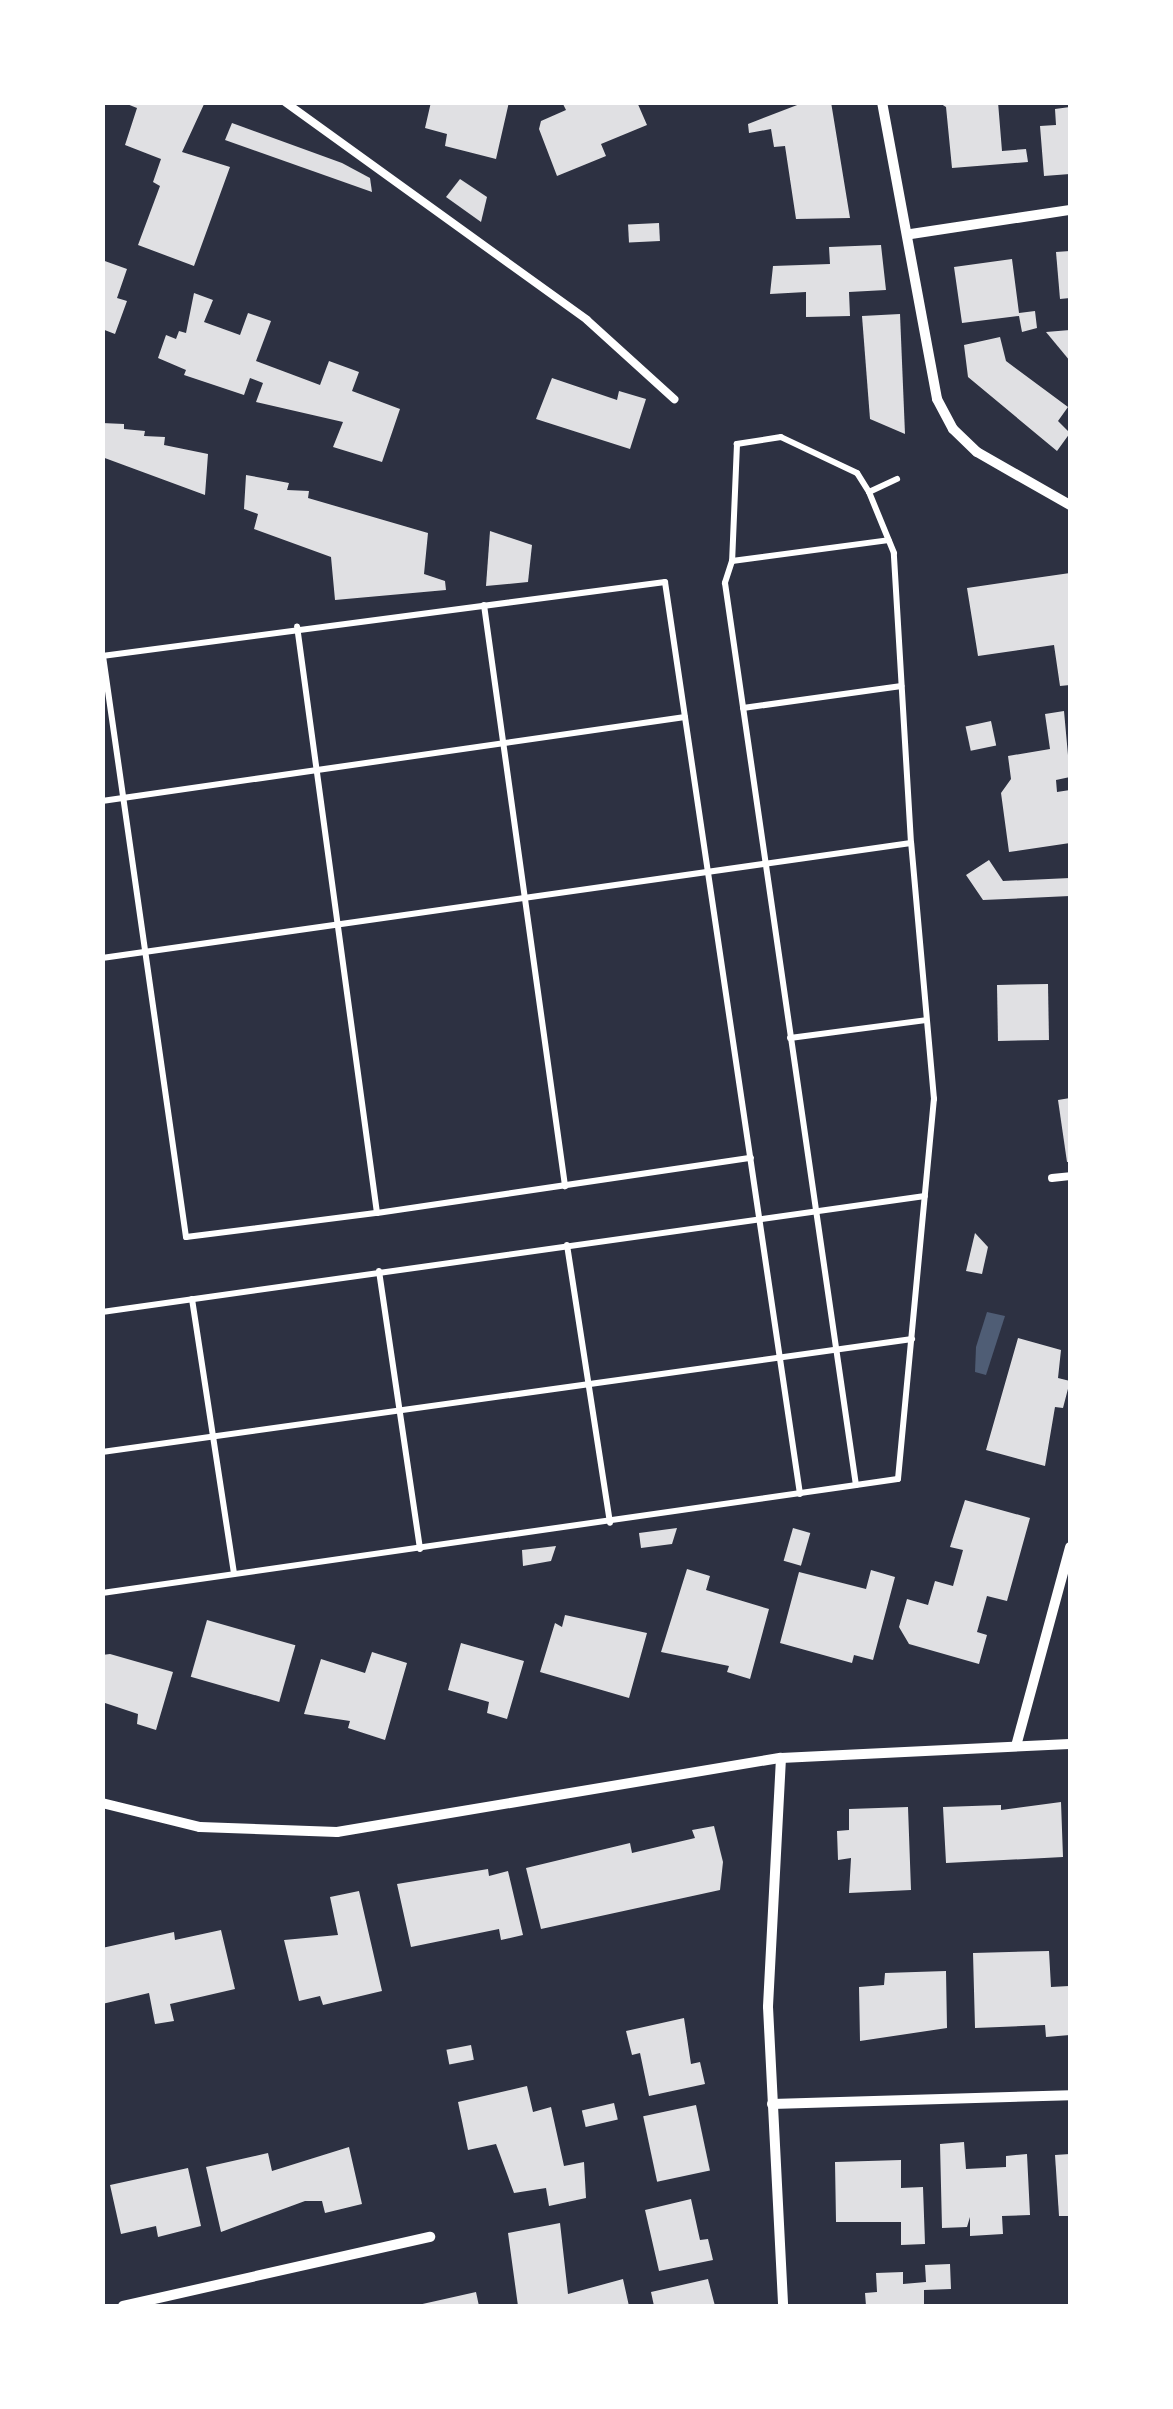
<!DOCTYPE html>
<html>
<head>
<meta charset="utf-8">
<style>
	body { margin:0 }
	#map { position:relative; width:1173px; height:2409px; overflow:hidden; background:#2d3142; font-family:"Asap Condensed",sans-serif }
	div>[style] { position:absolute }
	.water>* { inset:0; background:#4f5d75 }
	.building>* { inset:0; background:#e0e0e3; transform-origin:0 0 }
	.path>* { height:6px; margin:-3px; padding:0 3px; transform-origin:3px; border-radius:3px; background:#fff }
	.service>* { height:8px; margin:-4px; padding:0 4px; transform-origin:4px; border-radius:4px; background:#fff }
	.minor>* { height:10px; margin:-5px; padding:0 5px; transform-origin:5px; border-radius:5px; background:#fff }
	span { translate:-50% -50%; white-space:nowrap; text-align:center; line-height:1.15; -webkit-text-stroke:8px #fff; paint-order:stroke }
	.frame { position:absolute; inset:0; border:105px solid #fff; pointer-events:none }
</style>
</head>
<body>
<div id="map">
	<div class="water">
		<i style="clip-path:polygon(987px 1312px,1005px 1316px,986px 1375px,975px 1372px,976px 1347px)"></i>
	</div>
	<div class="building">
		<i style="clip-path:polygon(122px 102px,205px 102px,182px 152px,230px 167px,194px 266px,138px 245px,160px 186px,153px 182px,161px 159px,125px 145px,137px 108px)"></i>
		<i style="clip-path:polygon(431px 102px,509px 102px,496px 159px,445px 146px,447px 134px,425px 128px)"></i>
		<i style="clip-path:polygon(562px 102px,637px 102px,647px 125px,601px 144px,606px 156px,557px 176px,539px 129px,541px 121px,566px 110px)"></i>
		<i style="clip-path:polygon(805px 102px,831px 102px,850px 218px,796px 219px,785px 146px,774px 147px,771px 129px,749px 133px,748px 124px)"></i>
		<i style="clip-path:polygon(938px 102px,998px 102px,1002px 151px,1026px 149px,1028px 162px,952px 168px,946px 107px)"></i>
		<i style="clip-path:polygon(1070px 107px,1070px 174px,1044px 176px,1040px 126px,1056px 125px,1055px 109px)"></i>
		<i style="clip-path:polygon(232px 123px,342px 163px,370px 178px,372px 192px,225px 140px)"></i>
		<i style="clip-path:polygon(460px 179px,487px 197px,481px 222px,446px 197px)"></i>
		<i style="left:659px;top:223px;width:18px;height:31px;rotate:87deg"></i>
		<i style="clip-path:polygon(881px 245px,886px 290px,849px 292px,850px 316px,806px 317px,806px 292px,770px 294px,773px 266px,830px 264px,829px 247px)"></i>
		<i style="clip-path:polygon(1070px 251px,1070px 298px,1060px 299px,1056px 252px)"></i>
		<i style="clip-path:polygon(1012px 259px,1019px 313px,1035px 311px,1037px 328px,1022px 332px,1019px 316px,962px 323px,954px 267px)"></i>
		<i style="clip-path:polygon(102px 260px,127px 269px,117px 298px,127px 301px,115px 334px,102px 329px)"></i>
		<i style="clip-path:polygon(194px 293px,213px 300px,204px 322px,240px 335px,248px 313px,271px 321px,256px 361px,320px 385px,329px 361px,359px 372px,352px 391px,400px 409px,382px 462px,333px 447px,343px 422px,256px 402px,263px 383px,250px 378px,244px 395px,184px 375px,186px 370px,158px 358px,166px 335px,176px 339px,179px 331px,186px 333px)"></i>
		<i style="clip-path:polygon(900px 314px,905px 434px,870px 419px,862px 316px)"></i>
		<i style="clip-path:polygon(1070px 330px,1070px 361px,1046px 332px)"></i>
		<i style="clip-path:polygon(1000px 337px,1006px 361px,1068px 407px,1058px 421px,1070px 433px,1057px 451px,968px 377px,964px 345px)"></i>
		<i style="clip-path:polygon(552px 378px,617px 400px,619px 391px,646px 399px,630px 449px,536px 419px)"></i>
		<i style="clip-path:polygon(102px 423px,124px 424px,124px 429px,145px 431px,144px 436px,165px 437px,164px 445px,208px 454px,205px 495px,102px 457px)"></i>
		<i style="clip-path:polygon(246px 475px,289px 483px,287px 490px,309px 491px,308px 498px,428px 533px,424px 574px,445px 581px,446px 590px,335px 600px,331px 557px,254px 529px,258px 514px,244px 509px)"></i>
		<i style="clip-path:polygon(490px 531px,532px 545px,528px 582px,486px 586px)"></i>
		<i style="clip-path:polygon(1070px 573px,1070px 685px,1060px 686px,1054px 645px,978px 656px,967px 588px)"></i>
		<i style="clip-path:polygon(1064px 711px,1070px 777px,1056px 780px,1057px 792px,1070px 790px,1070px 843px,1009px 852px,1001px 793px,1011px 779px,1008px 756px,1050px 749px,1045px 714px)"></i>
		<i style="left:991px;top:721px;width:25px;height:26px;rotate:78deg"></i>
		<i style="clip-path:polygon(989px 860px,1003px 881px,1070px 878px,1070px 896px,983px 900px,966px 875px)"></i>
		<i style="left:1048px;top:984px;width:56px;height:51px;rotate:89deg"></i>
		<i style="clip-path:polygon(1070px 1098px,1070px 1162px,1067px 1162px,1058px 1100px)"></i>
		<i style="clip-path:polygon(975px 1233px,988px 1247px,982px 1274px,966px 1271px)"></i>
		<i style="clip-path:polygon(1018px 1338px,1061px 1350px,1058px 1378px,1070px 1381px,1063px 1408px,1055px 1407px,1045px 1466px,986px 1450px)"></i>
		<i style="clip-path:polygon(965px 1500px,1030px 1518px,1007px 1601px,987px 1596px,977px 1632px,987px 1635px,979px 1664px,909px 1644px,899px 1627px,907px 1599px,928px 1605px,935px 1581px,953px 1586px,963px 1550px,950px 1547px)"></i>
		<i style="clip-path:polygon(677px 1528px,672px 1544px,641px 1548px,639px 1533px)"></i>
		<i style="left:793px;top:1528px;width:18px;height:34px;rotate:16deg"></i>
		<i style="clip-path:polygon(556px 1546px,551px 1561px,523px 1566px,522px 1550px)"></i>
		<i style="clip-path:polygon(687px 1569px,710px 1576px,706px 1590px,769px 1609px,750px 1679px,727px 1672px,729px 1666px,661px 1652px)"></i>
		<i style="clip-path:polygon(871px 1570px,895px 1577px,873px 1660px,854px 1655px,852px 1663px,780px 1643px,799px 1572px,866px 1589px)"></i>
		<i style="clip-path:polygon(565px 1615px,647px 1633px,629px 1698px,540px 1672px,555px 1623px,562px 1627px)"></i>
		<i style="left:207px;top:1620px;width:92px;height:59px;rotate:16deg"></i>
		<i style="clip-path:polygon(461px 1643px,524px 1661px,507px 1719px,487px 1713px,489px 1702px,448px 1690px)"></i>
		<i style="clip-path:polygon(372px 1652px,407px 1663px,385px 1740px,348px 1728px,350px 1721px,304px 1714px,321px 1659px,365px 1673px)"></i>
		<i style="clip-path:polygon(110px 1654px,173px 1672px,156px 1730px,137px 1724px,138px 1714px,102px 1702px,102px 1655px)"></i>
		<i style="clip-path:polygon(1061px 1802px,1063px 1857px,946px 1863px,943px 1807px,1001px 1805px,1001px 1810px)"></i>
		<i style="clip-path:polygon(908px 1807px,911px 1890px,849px 1893px,851px 1858px,838px 1860px,837px 1831px,849px 1830px,849px 1809px)"></i>
		<i style="clip-path:polygon(714px 1826px,723px 1862px,720px 1890px,541px 1929px,526px 1868px,630px 1843px,632px 1853px,695px 1838px,692px 1830px)"></i>
		<i style="clip-path:polygon(488px 1869px,489px 1876px,508px 1871px,523px 1935px,501px 1940px,499px 1929px,411px 1947px,397px 1884px)"></i>
		<i style="clip-path:polygon(359px 1891px,382px 1991px,323px 2005px,320px 1996px,299px 2001px,284px 1940px,338px 1935px,330px 1897px)"></i>
		<i style="clip-path:polygon(221px 1930px,235px 1989px,170px 2004px,174px 2021px,155px 2024px,149px 1993px,102px 2004px,102px 1948px,174px 1932px,175px 1940px)"></i>
		<i style="clip-path:polygon(1049px 1951px,1051px 1987px,1069px 1986px,1070px 2035px,1046px 2037px,1045px 2025px,975px 2028px,973px 1953px)"></i>
		<i style="clip-path:polygon(946px 1971px,947px 2028px,860px 2041px,859px 1987px,884px 1985px,885px 1973px)"></i>
		<i style="clip-path:polygon(684px 2018px,691px 2064px,700px 2062px,705px 2084px,649px 2096px,640px 2053px,632px 2055px,626px 2031px)"></i>
		<i style="left:471px;top:2045px;width:15px;height:25px;rotate:79deg"></i>
		<i style="clip-path:polygon(527px 2086px,533px 2112px,551px 2107px,564px 2166px,584px 2162px,586px 2198px,549px 2206px,546px 2188px,514px 2193px,496px 2144px,468px 2150px,458px 2102px)"></i>
		<i style="left:614px;top:2103px;width:17px;height:33px;rotate:77deg"></i>
		<i style="left:696px;top:2105px;width:67px;height:54px;rotate:78deg"></i>
		<i style="clip-path:polygon(964px 2142px,966px 2169px,1006px 2167px,1006px 2156px,1027px 2154px,1030px 2215px,1002px 2216px,1003px 2234px,970px 2236px,970px 2217px,967px 2227px,942px 2228px,940px 2144px)"></i>
		<i style="clip-path:polygon(349px 2147px,362px 2204px,325px 2213px,322px 2201px,305px 2201px,221px 2232px,206px 2167px,268px 2153px,272px 2171px)"></i>
		<i style="clip-path:polygon(1070px 2154px,1070px 2216px,1059px 2216px,1055px 2155px)"></i>
		<i style="clip-path:polygon(901px 2160px,901px 2188px,923px 2187px,925px 2244px,901px 2245px,901px 2222px,836px 2222px,835px 2162px)"></i>
		<i style="clip-path:polygon(188px 2168px,201px 2226px,158px 2237px,156px 2226px,121px 2234px,110px 2185px)"></i>
		<i style="clip-path:polygon(691px 2199px,700px 2240px,708px 2239px,713px 2260px,659px 2271px,645px 2210px)"></i>
		<i style="clip-path:polygon(560px 2223px,568px 2294px,623px 2279px,629px 2306px,518px 2306px,508px 2233px)"></i>
		<i style="clip-path:polygon(950px 2264px,951px 2289px,924px 2290px,924px 2306px,866px 2306px,865px 2293px,877px 2292px,876px 2273px,903px 2272px,903px 2284px,926px 2282px,925px 2265px)"></i>
		<i style="clip-path:polygon(708px 2279px,715px 2306px,654px 2306px,651px 2292px)"></i>
		<i style="clip-path:polygon(476px 2292px,479px 2306px,418px 2306px,418px 2305px)"></i>
	</div>
	<div class="path">
		<i style="left:869px;top:492px;width:22px;rotate:-122deg"></i>
		<i style="left:857px;top:473px;width:84px;rotate:-154.7deg"></i>
		<i style="left:781px;top:437px;width:45px;rotate:171deg"></i>
		<i style="left:737px;top:444px;width:117px;rotate:92.4deg"></i>
		<i style="left:732px;top:561px;width:158px;rotate:-7.6deg"></i>
		<i style="left:732px;top:561px;width:23px;rotate:108deg"></i>
		<i style="left:725px;top:583px;width:911px;rotate:81.74deg"></i>
		<i style="left:856px;top:1485px;width:42px;rotate:-8.1deg"></i>
		<i style="left:898px;top:1479px;width:382px;rotate:-84.6deg"></i>
		<i style="left:934px;top:1099px;width:257px;rotate:-95.1deg"></i>
		<i style="left:484px;top:605px;width:587px;rotate:82.06deg"></i>
		<i style="left:102px;top:656px;width:568px;rotate:-7.49deg"></i>
		<i style="left:665px;top:582px;width:922px;rotate:81.58deg"></i>
		<i style="left:103px;top:656px;width:587px;rotate:81.87deg"></i>
		<i style="left:186px;top:1237px;width:193px;rotate:-7.2deg"></i>
		<i style="left:377px;top:1213px;width:592px;rotate:-97.76deg"></i>
		<i style="left:743px;top:708px;width:160px;rotate:-7.9deg"></i>
		<i style="left:102px;top:801px;width:589px;rotate:-8.2deg"></i>
		<i style="left:102px;top:958px;width:817px;rotate:-8.09deg"></i>
		<i style="left:911px;top:843px;width:290px;rotate:-93.4deg"></i>
		<i style="left:894px;top:553px;width:66px;rotate:-112.3deg"></i>
		<i style="left:869px;top:492px;width:31px;rotate:-25deg"></i>
		<i style="left:790px;top:1038px;width:137px;rotate:-7.5deg"></i>
		<i style="left:377px;top:1213px;width:378px;rotate:-8.4deg"></i>
		<i style="left:567px;top:1245px;width:281px;rotate:81.2deg"></i>
		<i style="left:379px;top:1271px;width:281px;rotate:81.6deg"></i>
		<i style="left:192px;top:1299px;width:278px;rotate:81.3deg"></i>
		<i style="left:102px;top:1312px;width:831px;rotate:-8.02deg"></i>
		<i style="left:102px;top:1452px;width:818px;rotate:-7.94deg"></i>
		<i style="left:102px;top:1593px;width:762px;rotate:-8.15deg"></i>
	</div>
	<div class="service">
		<i style="left:285px;top:102px;width:372px;rotate:35.8deg"></i>
		<i style="left:587px;top:320px;width:118px;rotate:42.2deg"></i>
		<i style="left:1052px;top:1178px;width:18px;rotate:-6deg"></i>
	</div>
	<div class="minor">
		<i style="left:882px;top:102px;width:302px;rotate:79.5deg"></i>
		<i style="left:937px;top:399px;width:34px;rotate:62deg"></i>
		<i style="left:953px;top:429px;width:33px;rotate:44deg"></i>
		<i style="left:977px;top:452px;width:107px;rotate:29.7deg"></i>
		<i style="left:911px;top:234px;width:161px;rotate:-8.6deg"></i>
		<i style="left:1016px;top:1746px;width:206px;rotate:-74.8deg"></i>
		<i style="left:781px;top:1758px;width:249px;rotate:93deg"></i>
		<i style="left:768px;top:2007px;width:299px;rotate:87.1deg"></i>
		<i style="left:102px;top:1803px;width:101px;rotate:13.8deg"></i>
		<i style="left:200px;top:1827px;width:137px;rotate:2.1deg"></i>
		<i style="left:337px;top:1832px;width:450px;rotate:-9.5deg"></i>
		<i style="left:781px;top:1758px;width:289px;rotate:-2.8deg"></i>
		<i style="left:772px;top:2104px;width:298px;rotate:-1.7deg"></i>
		<i style="left:123px;top:2306px;width:315px;rotate:-12.7deg"></i>
	</div>
	<div class="frame"></div>
</div>
</body>
</html>
